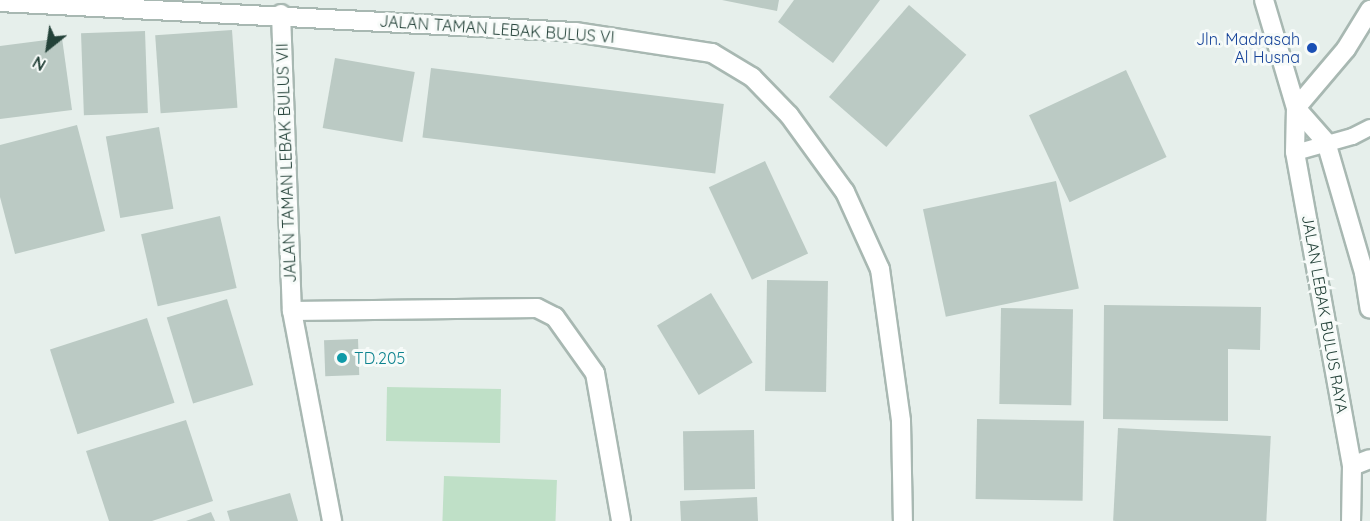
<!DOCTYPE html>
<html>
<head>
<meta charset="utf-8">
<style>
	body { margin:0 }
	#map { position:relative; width:1370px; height:521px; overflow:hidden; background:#e6efeb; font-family:Quicksand,sans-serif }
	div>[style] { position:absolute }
	.green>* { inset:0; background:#bfe0c7; transform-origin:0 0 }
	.building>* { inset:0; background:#bbcac4; transform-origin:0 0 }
	.roads { filter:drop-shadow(2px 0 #a8b8b2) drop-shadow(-2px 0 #a8b8b2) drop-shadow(0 2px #a8b8b2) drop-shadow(0 -2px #a8b8b2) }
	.service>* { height:15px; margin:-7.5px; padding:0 7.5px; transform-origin:7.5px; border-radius:7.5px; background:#fff }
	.minor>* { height:18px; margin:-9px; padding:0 9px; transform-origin:9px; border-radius:9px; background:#fff }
	.secondary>* { height:18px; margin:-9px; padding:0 9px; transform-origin:9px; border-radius:9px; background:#fff }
	.dots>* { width:16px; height:16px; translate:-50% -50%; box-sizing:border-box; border:3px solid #f7fbf9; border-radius:50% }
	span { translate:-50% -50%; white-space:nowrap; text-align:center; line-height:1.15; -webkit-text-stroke:6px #f7fbf9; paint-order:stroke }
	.street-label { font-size:16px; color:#244239 }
	.transit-label { font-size:16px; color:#164399 }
	.right { translate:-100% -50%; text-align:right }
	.culture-label { font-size:16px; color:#0d838f }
	.left { translate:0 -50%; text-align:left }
	.north { position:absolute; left:18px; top:18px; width:60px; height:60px; -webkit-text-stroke:4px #f7fbf9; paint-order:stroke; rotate:210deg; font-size:16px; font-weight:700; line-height:24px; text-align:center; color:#244239 }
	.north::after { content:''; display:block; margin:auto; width:21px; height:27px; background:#244239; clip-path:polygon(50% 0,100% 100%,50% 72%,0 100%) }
</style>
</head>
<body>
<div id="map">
	<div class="green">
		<i style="left:387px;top:387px;width:114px;height:54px;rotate:1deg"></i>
		<i style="left:444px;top:476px;width:113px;height:45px;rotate:2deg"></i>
	</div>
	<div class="building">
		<i style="clip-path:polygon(722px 0,779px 0,777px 11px)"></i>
		<i style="clip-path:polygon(794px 0,880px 0,833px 63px,778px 22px)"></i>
		<i style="left:909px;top:5px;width:76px;height:122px;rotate:41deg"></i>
		<i style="left:232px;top:30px;width:78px;height:77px;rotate:86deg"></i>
		<i style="left:145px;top:31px;width:82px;height:64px;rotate:88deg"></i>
		<i style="clip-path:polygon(62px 38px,72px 110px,0 119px,0 46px)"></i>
		<i style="left:335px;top:58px;width:81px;height:71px;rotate:10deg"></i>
		<i style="left:431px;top:68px;width:295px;height:70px;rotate:7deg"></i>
		<i style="left:1126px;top:70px;width:96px;height:107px;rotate:65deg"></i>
		<i style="clip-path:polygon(77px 125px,105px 231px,15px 254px,0 197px,0 145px)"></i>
		<i style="left:159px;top:127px;width:83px;height:54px;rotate:80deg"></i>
		<i style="left:765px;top:161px;width:102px;height:62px;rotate:65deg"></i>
		<i style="left:1056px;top:181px;width:110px;height:136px;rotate:78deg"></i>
		<i style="left:220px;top:216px;width:74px;height:81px;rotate:77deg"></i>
		<i style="left:767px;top:280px;width:61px;height:111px;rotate:1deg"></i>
		<i style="left:711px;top:293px;width:81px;height:63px;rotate:59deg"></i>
		<i style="left:227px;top:299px;width:90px;height:63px;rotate:73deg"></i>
		<i style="clip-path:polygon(1104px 305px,1261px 307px,1260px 350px,1228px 349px,1228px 421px,1103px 419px)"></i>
		<i style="left:1001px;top:308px;width:72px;height:96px;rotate:1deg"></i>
		<i style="left:147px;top:318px;width:89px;height:102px;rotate:72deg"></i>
		<i style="left:358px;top:339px;width:36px;height:34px;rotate:88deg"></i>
		<i style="left:977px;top:419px;width:107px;height:80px;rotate:1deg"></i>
		<i style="clip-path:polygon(186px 420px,213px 501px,152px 521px,109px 521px,86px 451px)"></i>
		<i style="left:1118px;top:428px;width:153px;height:93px;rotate:3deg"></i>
		<i style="left:754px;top:430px;width:59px;height:71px;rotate:89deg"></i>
		<i style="clip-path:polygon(290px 493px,298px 521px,230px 521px,227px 511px)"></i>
		<i style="clip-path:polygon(757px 497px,758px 521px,681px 521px,680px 501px)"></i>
		<i style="clip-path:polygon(211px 512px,215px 521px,186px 521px)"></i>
	</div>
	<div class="roads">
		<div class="service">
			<i style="left:1295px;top:152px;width:59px;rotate:-15.7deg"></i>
			<i style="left:1352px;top:136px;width:20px;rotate:-27deg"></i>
		</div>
		<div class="minor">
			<i style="left:0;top:2px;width:576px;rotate:2.99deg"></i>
			<i style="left:575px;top:32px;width:139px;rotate:8.7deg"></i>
			<i style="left:712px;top:53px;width:47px;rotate:31deg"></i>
			<i style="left:752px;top:77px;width:53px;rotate:45.8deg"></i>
			<i style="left:789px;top:115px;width:95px;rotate:54deg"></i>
			<i style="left:845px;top:192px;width:85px;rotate:65.6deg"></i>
			<i style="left:880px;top:269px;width:153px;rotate:82.1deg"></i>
			<i style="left:901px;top:421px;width:100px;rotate:88.9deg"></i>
			<i style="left:281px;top:14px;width:297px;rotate:87.9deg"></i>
			<i style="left:292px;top:311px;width:214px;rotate:79.2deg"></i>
			<i style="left:1296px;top:108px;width:77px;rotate:-49.7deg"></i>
			<i style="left:1346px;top:49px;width:46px;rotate:-58.4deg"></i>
			<i style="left:292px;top:311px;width:245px;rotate:-0.7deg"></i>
			<i style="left:537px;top:308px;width:20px;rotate:27deg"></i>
			<i style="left:555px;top:317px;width:69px;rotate:54.5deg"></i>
			<i style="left:595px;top:373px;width:150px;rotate:80deg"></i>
		</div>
		<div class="secondary">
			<i style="left:1264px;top:0;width:113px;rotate:73.5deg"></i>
			<i style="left:1296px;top:108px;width:44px;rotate:91.3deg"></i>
			<i style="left:1295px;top:152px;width:319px;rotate:79.7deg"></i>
			<i style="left:1352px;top:466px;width:55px;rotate:91deg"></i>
			<i style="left:1296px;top:108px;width:45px;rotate:48.6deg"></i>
			<i style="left:1326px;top:142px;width:136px;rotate:73.8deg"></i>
			<i style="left:1364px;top:273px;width:36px;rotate:81deg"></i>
			<i style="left:1352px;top:466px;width:19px;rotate:-21deg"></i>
		</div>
	</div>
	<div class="dots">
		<i style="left:1312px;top:48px;background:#1a4fb4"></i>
		<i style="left:342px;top:358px;background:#0f9aa8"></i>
	</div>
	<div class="street-label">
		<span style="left:497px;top:29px;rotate:4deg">JALAN TAMAN LEBAK BULUS VI</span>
		<span style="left:286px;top:163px;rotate:-92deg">JALAN TAMAN LEBAK BULUS VII</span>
		<span style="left:1325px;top:314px;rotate:80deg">JALAN LEBAK BULUS RAYA</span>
	</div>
	<div class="transit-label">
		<span class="right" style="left:1300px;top:48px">Jln. Madrasah<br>Al Husna</span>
	</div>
	<div class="culture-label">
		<span class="left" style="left:354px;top:358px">TD.205</span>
	</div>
	<div class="north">N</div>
</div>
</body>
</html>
